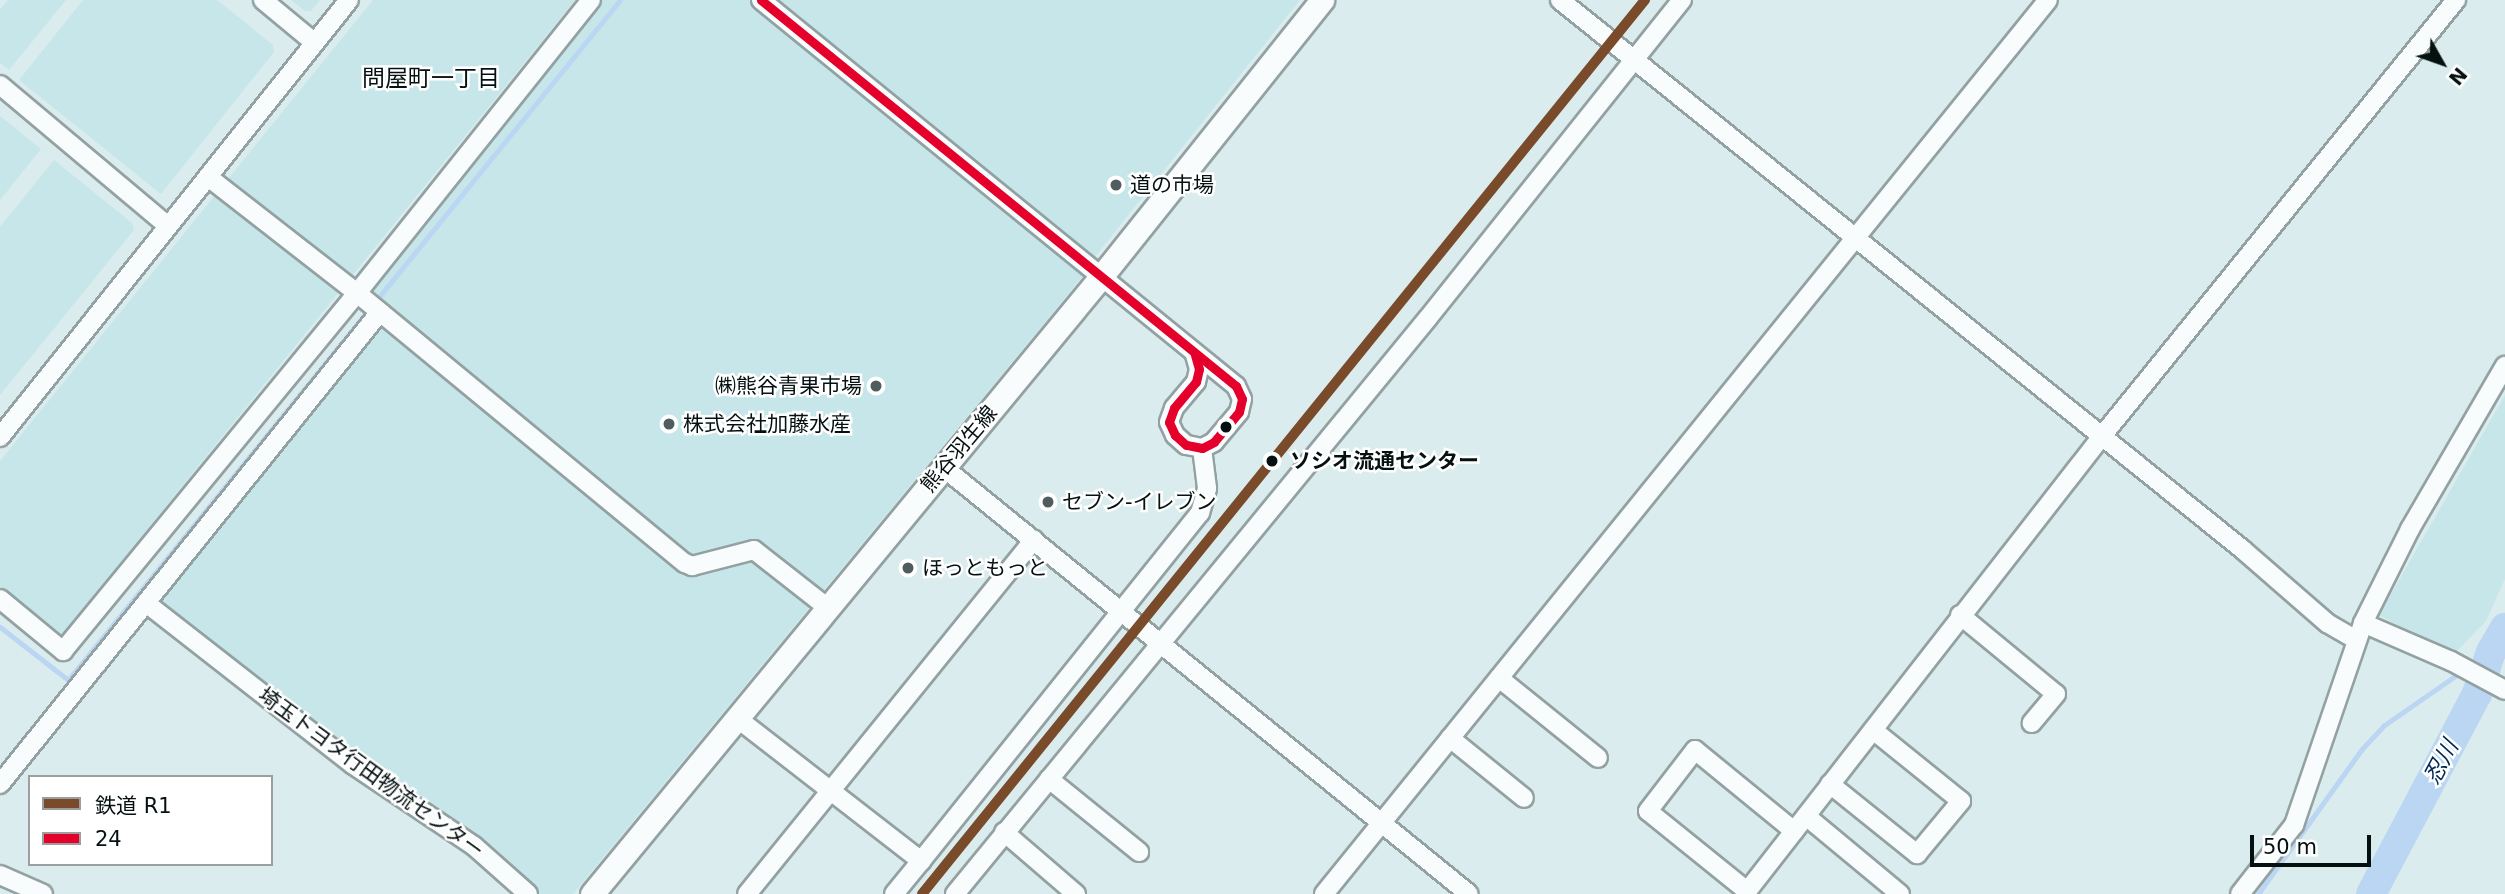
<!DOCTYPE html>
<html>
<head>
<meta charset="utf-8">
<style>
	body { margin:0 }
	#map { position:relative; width:2505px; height:894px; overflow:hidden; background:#daeced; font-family:"DejaVu Sans","Noto Sans JP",sans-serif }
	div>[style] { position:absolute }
	.built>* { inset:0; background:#c7e6e9 }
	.stream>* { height:5px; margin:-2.5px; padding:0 2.5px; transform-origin:2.5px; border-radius:2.5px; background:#bad6f3 }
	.river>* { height:30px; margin:-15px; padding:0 15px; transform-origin:15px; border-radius:15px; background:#bad6f3 }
	.roads { filter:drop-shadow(2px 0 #93a1a2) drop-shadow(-2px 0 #93a1a2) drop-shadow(0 2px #93a1a2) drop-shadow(0 -2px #93a1a2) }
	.minor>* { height:18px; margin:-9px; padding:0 9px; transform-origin:9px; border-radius:9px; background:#f9fcfc }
	.major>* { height:23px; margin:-11.5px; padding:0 11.5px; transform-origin:11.5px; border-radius:11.5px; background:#f9fcfc }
	.bus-1>* { height:9px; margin:-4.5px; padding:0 4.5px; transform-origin:4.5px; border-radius:4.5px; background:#e4002b }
	.rail-1>* { height:10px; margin:-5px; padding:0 5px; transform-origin:5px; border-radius:5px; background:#7a4b2a }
	.dots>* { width:19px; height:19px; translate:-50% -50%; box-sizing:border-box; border:4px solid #fff; border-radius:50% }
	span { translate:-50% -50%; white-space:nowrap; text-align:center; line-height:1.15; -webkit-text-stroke:5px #fff; paint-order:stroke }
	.poi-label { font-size:21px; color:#051011 }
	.left { translate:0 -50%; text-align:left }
	.right { translate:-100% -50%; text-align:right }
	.street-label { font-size:21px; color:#051011 }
	.stop-label { font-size:21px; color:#051011; font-weight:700 }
	.neighbourhood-label { font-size:23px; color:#051011 }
	.water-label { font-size:23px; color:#002954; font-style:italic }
	.legend { position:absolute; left:28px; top:775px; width:245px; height:91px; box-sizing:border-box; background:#fff; border:2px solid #9b9fa0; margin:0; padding:9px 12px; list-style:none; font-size:21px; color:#051011 }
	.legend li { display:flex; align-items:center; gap:14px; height:35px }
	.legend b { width:35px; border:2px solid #9b9fa0 }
	.north { position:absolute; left:2407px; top:28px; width:70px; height:70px; -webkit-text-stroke:5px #fff; paint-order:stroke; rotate:130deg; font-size:19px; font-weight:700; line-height:28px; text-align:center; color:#051011 }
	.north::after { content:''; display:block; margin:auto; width:24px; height:32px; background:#051011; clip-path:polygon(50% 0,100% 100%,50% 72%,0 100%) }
	.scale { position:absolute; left:2250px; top:835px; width:121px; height:32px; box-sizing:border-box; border:4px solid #051011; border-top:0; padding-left:9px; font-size:21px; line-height:24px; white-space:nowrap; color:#051011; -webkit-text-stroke:5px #fff; paint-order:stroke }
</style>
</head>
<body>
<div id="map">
	<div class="built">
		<i style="clip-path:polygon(8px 0,66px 0,9px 70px,0 63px,0 9px)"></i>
		<i style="clip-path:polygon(83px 0,217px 0,273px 45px,274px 52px,161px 194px,19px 80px)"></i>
		<i style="clip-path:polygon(291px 0,320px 0,311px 11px,305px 11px)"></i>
		<i style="clip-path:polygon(373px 0,575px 0,61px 636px,0 586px,0 461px)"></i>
		<i style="clip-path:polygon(598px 0,751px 0,1083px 276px,573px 894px,535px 894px,474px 837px,376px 766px,350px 752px,154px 603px,384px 313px,361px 294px)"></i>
		<i style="clip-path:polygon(779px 0,1300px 0,1094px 258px)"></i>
		<i style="clip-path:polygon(0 116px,41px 149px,0 200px)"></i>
		<i style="clip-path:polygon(54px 160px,132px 223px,134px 230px,0 395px,0 227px)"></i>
		<i style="clip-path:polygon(2505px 395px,2505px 579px,2486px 621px,2452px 656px,2379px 615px)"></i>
	</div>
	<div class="stream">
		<i style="left:0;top:627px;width:86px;rotate:37.9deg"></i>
		<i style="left:68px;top:680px;width:876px;rotate:-50.93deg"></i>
		<i style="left:2470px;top:666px;width:25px;rotate:-34deg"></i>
		<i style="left:2258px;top:894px;width:177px;rotate:-54.4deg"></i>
		<i style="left:2361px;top:750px;width:33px;rotate:-47deg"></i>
		<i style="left:2383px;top:726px;width:96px;rotate:-34.8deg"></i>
	</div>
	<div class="river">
		<i style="left:2371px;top:894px;width:226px;rotate:-62.1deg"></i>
		<i style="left:2477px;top:694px;width:44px;rotate:-71.6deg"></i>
		<i style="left:2491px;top:652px;width:28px;rotate:-60deg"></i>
	</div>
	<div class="roads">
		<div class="minor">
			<i style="left:263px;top:0;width:67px;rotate:39.6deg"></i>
			<i style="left:761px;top:0;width:612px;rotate:39.1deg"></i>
			<i style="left:1236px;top:386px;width:14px;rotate:65deg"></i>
			<i style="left:1242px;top:399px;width:13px;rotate:103deg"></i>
			<i style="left:1239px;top:412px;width:39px;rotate:130deg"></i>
			<i style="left:1214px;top:442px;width:13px;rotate:153deg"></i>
			<i style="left:1202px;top:448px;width:16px;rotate:-169deg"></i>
			<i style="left:1186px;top:445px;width:15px;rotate:-138deg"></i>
			<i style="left:1175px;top:435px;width:14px;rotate:-115deg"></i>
			<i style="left:1169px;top:422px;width:15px;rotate:-70deg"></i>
			<i style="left:1174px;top:408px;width:34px;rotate:-50deg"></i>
			<i style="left:1196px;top:382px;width:13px;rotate:-77deg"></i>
			<i style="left:1199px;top:369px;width:15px;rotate:-106deg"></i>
			<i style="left:1560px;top:0;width:876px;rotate:38.83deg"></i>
			<i style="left:2242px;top:549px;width:113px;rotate:41deg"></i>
			<i style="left:2327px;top:623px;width:32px;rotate:30deg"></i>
			<i style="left:0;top:85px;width:219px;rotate:40deg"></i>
			<i style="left:208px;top:177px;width:189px;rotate:37.9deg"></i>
			<i style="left:357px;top:293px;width:425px;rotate:39.5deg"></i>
			<i style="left:685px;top:563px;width:8px;rotate:23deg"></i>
			<i style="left:692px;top:566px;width:64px;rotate:-14.5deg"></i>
			<i style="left:754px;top:550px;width:94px;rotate:38.1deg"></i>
			<i style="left:0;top:437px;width:559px;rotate:-51.39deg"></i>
			<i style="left:943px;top:467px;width:677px;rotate:39.07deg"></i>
			<i style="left:0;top:599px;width:82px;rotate:39.5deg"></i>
			<i style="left:63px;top:651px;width:463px;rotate:-50.6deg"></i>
			<i style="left:357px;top:293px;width:375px;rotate:-51.4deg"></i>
			<i style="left:146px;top:603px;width:261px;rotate:38deg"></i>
			<i style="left:352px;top:764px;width:147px;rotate:33.9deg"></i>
			<i style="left:474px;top:846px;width:72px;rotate:41.6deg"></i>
			<i style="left:1960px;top:615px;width:124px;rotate:39.5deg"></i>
			<i style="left:2056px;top:694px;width:38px;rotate:130deg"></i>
			<i style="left:2363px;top:623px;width:96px;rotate:23.4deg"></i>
			<i style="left:2451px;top:661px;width:61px;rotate:28.2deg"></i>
			<i style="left:1499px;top:678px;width:127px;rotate:38.9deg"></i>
			<i style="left:738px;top:719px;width:232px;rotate:37.8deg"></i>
			<i style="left:921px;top:861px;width:446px;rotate:-51.3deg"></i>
			<i style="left:1200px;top:513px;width:26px;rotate:-74deg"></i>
			<i style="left:1207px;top:488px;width:40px;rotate:-97.1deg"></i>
			<i style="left:1450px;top:738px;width:95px;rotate:39deg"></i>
			<i style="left:1049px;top:779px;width:116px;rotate:39deg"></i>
			<i style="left:0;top:784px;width:606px;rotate:-51.16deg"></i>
			<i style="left:1830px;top:784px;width:112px;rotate:38.8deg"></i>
			<i style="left:1917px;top:854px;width:69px;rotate:-50.3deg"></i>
			<i style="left:1961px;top:801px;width:113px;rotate:-141.1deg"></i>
			<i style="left:1806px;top:816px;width:122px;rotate:39.7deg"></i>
			<i style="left:1004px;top:832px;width:95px;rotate:40.7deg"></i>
			<i style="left:0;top:875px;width:47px;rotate:23.8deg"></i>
			<i style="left:1747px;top:891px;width:127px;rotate:-141.1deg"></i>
			<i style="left:1648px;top:811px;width:77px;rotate:-52.4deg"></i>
			<i style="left:1695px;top:750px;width:128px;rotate:39.3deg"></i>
			<i style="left:747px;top:894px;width:456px;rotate:-51deg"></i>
			<i style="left:894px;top:894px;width:43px;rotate:-50.7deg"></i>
			<i style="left:955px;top:894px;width:745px;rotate:-50.61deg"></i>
			<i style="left:1428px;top:318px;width:407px;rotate:-51.4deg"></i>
			<i style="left:1324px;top:894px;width:1150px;rotate:-51deg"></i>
			<i style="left:1745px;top:894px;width:581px;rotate:-52.06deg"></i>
			<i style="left:2102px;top:436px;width:562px;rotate:-50.93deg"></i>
			<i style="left:2240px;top:894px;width:88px;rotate:-52deg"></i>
			<i style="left:2294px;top:825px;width:213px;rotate:-71.1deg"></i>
			<i style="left:2363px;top:623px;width:105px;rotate:-63.4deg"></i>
			<i style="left:2410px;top:529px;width:189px;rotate:-59.8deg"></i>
		</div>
		<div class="major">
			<i style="left:592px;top:894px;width:798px;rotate:-50.49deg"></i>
			<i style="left:1100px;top:278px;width:356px;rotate:-51.4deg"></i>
		</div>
	</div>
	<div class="bus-1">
		<i style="left:761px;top:0;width:612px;rotate:39.1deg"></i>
		<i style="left:1236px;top:386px;width:14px;rotate:65deg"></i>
		<i style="left:1242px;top:399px;width:13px;rotate:103deg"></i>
		<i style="left:1239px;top:412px;width:39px;rotate:130deg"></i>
		<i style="left:1214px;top:442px;width:13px;rotate:153deg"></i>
		<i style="left:1202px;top:448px;width:16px;rotate:-169deg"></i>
		<i style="left:1186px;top:445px;width:15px;rotate:-138deg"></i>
		<i style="left:1175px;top:435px;width:14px;rotate:-115deg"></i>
		<i style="left:1169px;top:422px;width:15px;rotate:-70deg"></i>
		<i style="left:1174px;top:408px;width:34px;rotate:-50deg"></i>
		<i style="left:1196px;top:382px;width:13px;rotate:-77deg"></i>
		<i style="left:1199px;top:369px;width:15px;rotate:-106deg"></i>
	</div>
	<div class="rail-1">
		<i style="left:922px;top:894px;width:1150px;rotate:-51.04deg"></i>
	</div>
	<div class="dots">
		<i style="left:1116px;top:185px;background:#505d5e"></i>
		<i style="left:876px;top:386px;background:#505d5e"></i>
		<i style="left:669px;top:424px;background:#505d5e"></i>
		<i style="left:1226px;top:427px;background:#051011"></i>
		<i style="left:1272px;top:461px;background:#051011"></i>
		<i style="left:1048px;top:502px;background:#505d5e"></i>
		<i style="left:908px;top:568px;background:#505d5e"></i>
	</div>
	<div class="poi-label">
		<span class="left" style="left:1130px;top:185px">道の市場</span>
		<span class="right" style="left:862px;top:386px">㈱熊谷青果市場</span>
		<span class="left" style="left:683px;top:424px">株式会社加藤水産</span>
		<span class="left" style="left:1062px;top:502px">セブン-イレブン</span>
		<span class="left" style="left:922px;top:568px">ほっともっと</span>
	</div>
	<div class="street-label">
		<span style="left:959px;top:449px;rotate:-50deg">熊谷羽生線</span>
		<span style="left:371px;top:773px;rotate:36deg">埼玉トヨタ行田物流センター</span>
	</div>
	<div class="stop-label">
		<span class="left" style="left:1290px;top:461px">ソシオ流通センター</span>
	</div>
	<div class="neighbourhood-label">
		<span style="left:431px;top:78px">問屋町一丁目</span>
	</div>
	<div class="water-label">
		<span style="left:2441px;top:762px;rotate:-62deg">忍川</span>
	</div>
	<ul class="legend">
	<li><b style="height:9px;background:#7a4b2a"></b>鉄道 R1</li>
	<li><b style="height:9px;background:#e4002b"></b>24</li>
	</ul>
	<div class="north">N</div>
	<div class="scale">50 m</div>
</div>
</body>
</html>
